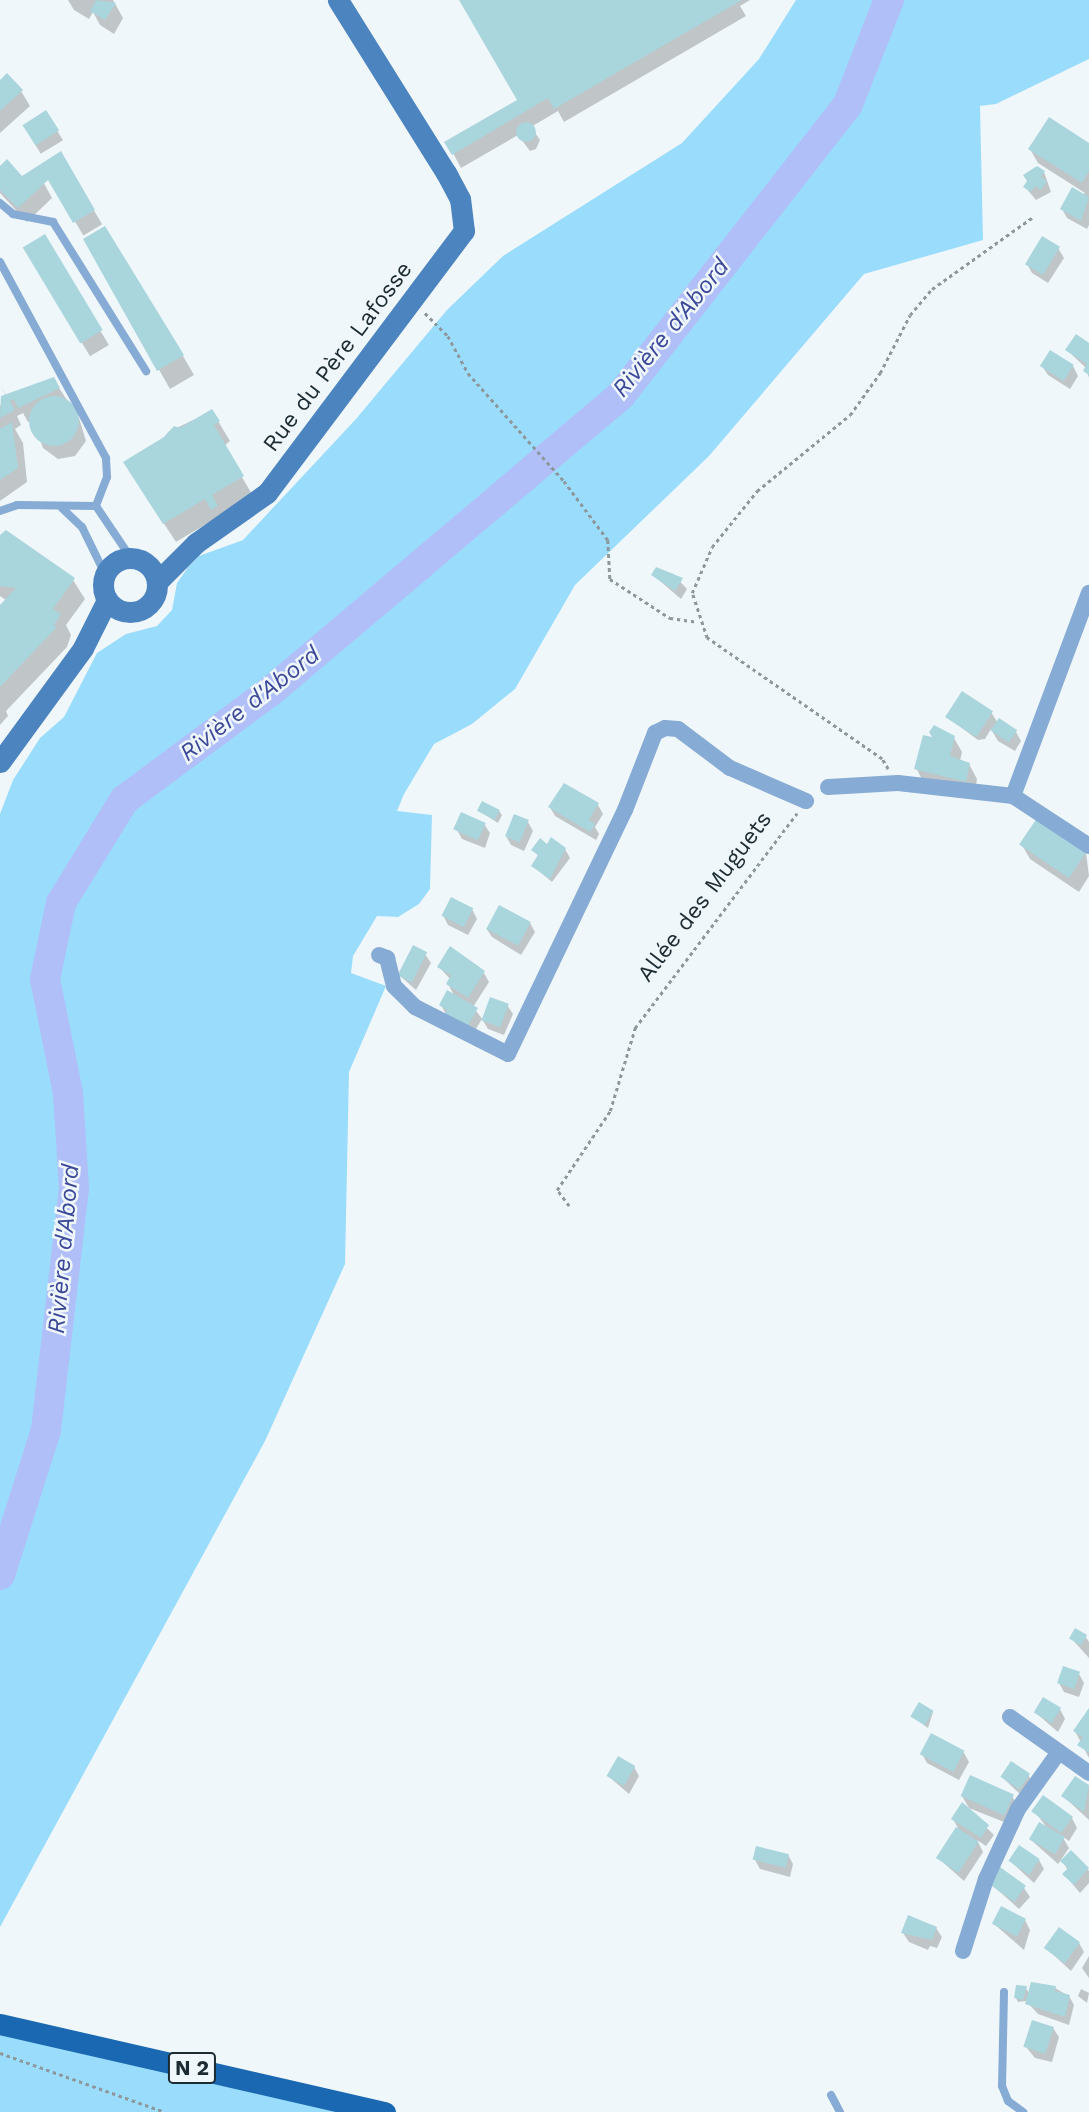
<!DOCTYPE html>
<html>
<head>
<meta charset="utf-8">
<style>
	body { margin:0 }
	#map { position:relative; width:1089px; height:2112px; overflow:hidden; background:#f0f7fb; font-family:"Work Sans",sans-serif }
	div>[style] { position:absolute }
	.green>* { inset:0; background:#9adcfc }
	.shadow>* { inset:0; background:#0003; transform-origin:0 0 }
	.river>* { height:30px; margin:-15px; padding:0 15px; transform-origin:15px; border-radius:15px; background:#b1bff8 }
	.building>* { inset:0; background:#a9d5dc; transform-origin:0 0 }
	.round { border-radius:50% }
	.path>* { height:2.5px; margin-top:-1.25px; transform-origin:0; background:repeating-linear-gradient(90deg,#8d989d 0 3.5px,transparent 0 7px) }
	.lane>* { height:8px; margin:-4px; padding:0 4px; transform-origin:4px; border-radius:4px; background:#86abd4 }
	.street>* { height:16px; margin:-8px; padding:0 8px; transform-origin:8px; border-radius:8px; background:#86abd4 }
	.secondary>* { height:21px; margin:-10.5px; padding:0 10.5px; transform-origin:10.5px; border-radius:10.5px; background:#4c84c0 }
	.secondary>.ring { margin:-10.5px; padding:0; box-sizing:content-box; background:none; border:21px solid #4c84c0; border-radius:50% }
	.primary>* { height:21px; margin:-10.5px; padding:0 10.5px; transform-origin:10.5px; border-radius:10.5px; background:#1968b1 }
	span { translate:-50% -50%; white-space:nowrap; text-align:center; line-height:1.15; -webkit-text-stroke:5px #f0f7fb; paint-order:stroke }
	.shield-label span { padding:2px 5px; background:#f0f7fb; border:2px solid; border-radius:5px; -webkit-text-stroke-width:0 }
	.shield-label { font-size:21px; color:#1c2b32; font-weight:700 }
	.street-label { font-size:23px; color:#1c2b32 }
	.water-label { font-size:24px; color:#3c4999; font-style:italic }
</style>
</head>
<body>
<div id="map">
	<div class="green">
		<i style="clip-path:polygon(796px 0,1089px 0,1089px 59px,996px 104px,980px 106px,983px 240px,864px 274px,709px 456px,575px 585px,515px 689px,472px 724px,434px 744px,404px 794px,397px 811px,432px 815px,430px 889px,419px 904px,398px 917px,377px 916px,353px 956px,351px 973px,386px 986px,349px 1072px,345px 1264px,265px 1441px,0 1927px,0 814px,13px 780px,40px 738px,64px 717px,97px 653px,126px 634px,157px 626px,172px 610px,177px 583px,189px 566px,199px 556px,243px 540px,356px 419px,447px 310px,503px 256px,682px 143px,759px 59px)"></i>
		<i style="clip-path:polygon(0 2024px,341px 2112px,0 2112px)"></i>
	</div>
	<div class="shadow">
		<i style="clip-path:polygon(68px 0,113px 0,123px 18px,114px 34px,100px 25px,93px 12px,89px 19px,74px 10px)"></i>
		<i style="clip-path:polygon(461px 0,750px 0,740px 6px,746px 16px,564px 122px,558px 111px,531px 127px,540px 140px,536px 149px,530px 151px,518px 135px,461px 168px,447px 142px,520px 100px)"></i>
		<i style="clip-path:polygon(0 82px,21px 91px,30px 106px,0 133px)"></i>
		<i style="left:46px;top:112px;width:33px;height:26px;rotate:59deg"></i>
		<i style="clip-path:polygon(1089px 145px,1089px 225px,1087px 229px,1067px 218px,1062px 209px,1085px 193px,1038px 163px,1030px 149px)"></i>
		<i style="left:60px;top:154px;width:82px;height:22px;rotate:59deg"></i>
		<i style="clip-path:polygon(0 168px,27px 183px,40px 176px,52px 198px,27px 222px,0 193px)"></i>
		<i style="clip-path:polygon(1044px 172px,1051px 192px,1036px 200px,1025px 187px)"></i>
		<i style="left:44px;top:237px;width:126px;height:22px;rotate:59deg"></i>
		<i style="clip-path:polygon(85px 240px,183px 356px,194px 375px,170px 389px)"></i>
		<i style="clip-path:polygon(1058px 248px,1064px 258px,1048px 283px,1032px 273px,1027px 264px)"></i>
		<i style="clip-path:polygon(1089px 345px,1089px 378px,1086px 368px,1067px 350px)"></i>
		<i style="clip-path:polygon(1042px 366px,1073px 366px,1078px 376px,1070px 389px,1048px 375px)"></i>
		<i style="clip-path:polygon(53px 379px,79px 418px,86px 441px,75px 456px,58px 459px,43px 448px,32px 419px,28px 422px,23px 413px,17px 416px,21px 425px,15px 429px,23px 443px,27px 482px,0 501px,0 406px,7px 397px,0 385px,7px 396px)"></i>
		<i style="clip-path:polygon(212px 411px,230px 441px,224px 446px,253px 496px,176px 542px,136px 481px,168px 432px)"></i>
		<i style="clip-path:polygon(0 538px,73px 580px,85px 599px,66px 625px,71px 635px,67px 647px,6px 711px,8px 716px,0 725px,0 608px,7px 601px,0 596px)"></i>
		<i style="clip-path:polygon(672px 573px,687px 589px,681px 599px,653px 575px,669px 577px)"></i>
		<i style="clip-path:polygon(991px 712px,998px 723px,1016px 732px,1021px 741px,1015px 751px,998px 741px,991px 729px,985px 739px,978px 740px,947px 717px)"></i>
		<i style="clip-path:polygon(954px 738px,962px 752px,960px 761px,969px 764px,977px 779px,974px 796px,924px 783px,916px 768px)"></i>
		<i style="clip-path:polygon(598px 805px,603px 814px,595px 827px,599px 834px,596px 840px,555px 816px,550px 807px)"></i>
		<i style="clip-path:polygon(479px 811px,499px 811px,502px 815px,498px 823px)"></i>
		<i style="clip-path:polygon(1037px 821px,1086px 853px,1089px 876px,1079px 892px,1030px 859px,1022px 845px)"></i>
		<i style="clip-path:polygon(528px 822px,533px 831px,524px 851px,511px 845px,506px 836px)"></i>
		<i style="clip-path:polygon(484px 824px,490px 833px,485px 848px,462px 839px,457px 830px)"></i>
		<i style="clip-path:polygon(547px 846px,565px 849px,570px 858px,552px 882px,533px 866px,539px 857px,533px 850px)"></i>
		<i style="clip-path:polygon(472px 909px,477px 919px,468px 935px,448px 925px,443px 915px)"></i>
		<i style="clip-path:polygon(530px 923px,535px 932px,521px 955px,492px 937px,486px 928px)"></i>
		<i style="clip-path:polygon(425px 954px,431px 963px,416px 990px,399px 975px)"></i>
		<i style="clip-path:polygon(439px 967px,484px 973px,489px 982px,473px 1007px,483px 1020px,507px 1005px,513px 1014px,504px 1035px,488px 1029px,482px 1019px,471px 1037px,452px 1025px,441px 1005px,455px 997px,448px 984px,451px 980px)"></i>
		<i style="clip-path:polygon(1085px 1636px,1089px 1642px,1089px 1658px,1071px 1638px)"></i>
		<i style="clip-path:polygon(1079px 1674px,1084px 1683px,1079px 1697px,1064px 1692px,1059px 1683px)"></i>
		<i style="clip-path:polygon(1060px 1709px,1065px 1719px,1058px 1732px,1036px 1713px)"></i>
		<i style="clip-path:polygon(1089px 1711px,1089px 1758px,1075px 1731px)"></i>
		<i style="clip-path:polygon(933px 1712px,928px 1728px,913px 1717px)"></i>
		<i style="clip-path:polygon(964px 1753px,969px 1762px,959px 1780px,927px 1763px,922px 1754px)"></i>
		<i style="clip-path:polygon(634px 1767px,639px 1776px,629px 1794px,608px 1776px)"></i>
		<i style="clip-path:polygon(1028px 1775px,1034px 1784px,1024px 1798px,1002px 1777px)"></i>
		<i style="clip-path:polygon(1076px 1778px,1089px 1787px,1089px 1820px,1063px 1796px)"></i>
		<i style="clip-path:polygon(962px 1796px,1012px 1796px,1018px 1806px,1009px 1824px,969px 1808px)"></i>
		<i style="clip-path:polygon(962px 1804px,994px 1835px,986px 1846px,977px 1840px,983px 1852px,964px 1881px,938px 1858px,958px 1828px,953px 1819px)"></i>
		<i style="clip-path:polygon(1035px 1812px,1072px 1818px,1077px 1828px,1069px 1841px,1062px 1836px,1069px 1848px,1058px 1864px,1030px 1839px,1048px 1829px)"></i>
		<i style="clip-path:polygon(1071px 1853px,1089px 1871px,1089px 1883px,1080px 1893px,1064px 1874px,1068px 1870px,1062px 1861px)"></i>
		<i style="clip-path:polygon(788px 1855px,793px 1864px,790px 1877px,760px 1869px,755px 1860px)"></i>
		<i style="clip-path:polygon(1039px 1860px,1044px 1869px,1034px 1883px,1010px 1861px)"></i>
		<i style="clip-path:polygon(991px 1884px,1024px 1888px,1030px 1897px,1019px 1909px)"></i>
		<i style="clip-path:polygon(1025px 1920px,1030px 1930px,1024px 1950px,994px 1924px)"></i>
		<i style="clip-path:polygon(936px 1928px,942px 1937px,937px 1948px,930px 1946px,928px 1950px,909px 1942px,903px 1933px)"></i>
		<i style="clip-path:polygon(1079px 1943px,1084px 1952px,1071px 1971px,1046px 1948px)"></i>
		<i style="clip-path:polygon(1089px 1956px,1089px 1978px,1082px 1968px)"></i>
		<i style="clip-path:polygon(1026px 1988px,1030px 1995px,1055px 1988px,1069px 1996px,1074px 2005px,1069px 2025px,1038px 2014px,1026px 2001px,1018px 2002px,1016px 1998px)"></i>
		<i style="clip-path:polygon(1081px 1989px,1089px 1993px,1087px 2003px,1078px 1996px)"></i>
		<i style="clip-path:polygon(1053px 2028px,1059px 2037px,1052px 2062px,1035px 2058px,1026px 2047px)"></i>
	</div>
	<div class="river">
		<i style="left:0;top:1575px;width:152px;rotate:-72.4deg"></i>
		<i style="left:46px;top:1430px;width:244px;rotate:-83.4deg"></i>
		<i style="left:74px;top:1188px;width:95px;rotate:-93.6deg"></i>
		<i style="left:68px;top:1093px;width:116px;rotate:-101.4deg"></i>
		<i style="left:45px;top:979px;width:78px;rotate:-78.1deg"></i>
		<i style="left:61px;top:903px;width:121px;rotate:-58.5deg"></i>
		<i style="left:124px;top:800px;width:183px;rotate:-36.6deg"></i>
		<i style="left:271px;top:691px;width:458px;rotate:-40.2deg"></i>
		<i style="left:621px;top:395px;width:369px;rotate:-52deg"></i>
		<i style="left:848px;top:104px;width:112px;rotate:-68.5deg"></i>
	</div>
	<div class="building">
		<i style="clip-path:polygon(96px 0,116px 3px,105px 20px,90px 11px)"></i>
		<i style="clip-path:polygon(459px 0,742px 0,554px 109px,548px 98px,452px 155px,444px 142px,517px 100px)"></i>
		<i style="clip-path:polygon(7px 73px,23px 90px,0 111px,0 80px)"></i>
		<i style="left:46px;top:110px;width:24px;height:28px;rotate:57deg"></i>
		<i style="clip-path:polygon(1049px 117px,1089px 143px,1089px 171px,1082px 183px,1028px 149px)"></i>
		<i class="round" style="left:516px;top:122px;width:20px;height:20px"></i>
		<i style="clip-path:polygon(61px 151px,95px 210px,73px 223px,48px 180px,18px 208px,0 190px,0 166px,7px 159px,22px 176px)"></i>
		<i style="clip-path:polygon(1037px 166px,1045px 171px,1041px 177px,1047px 181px,1041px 190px,1035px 186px,1031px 192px,1023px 187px,1027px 181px,1023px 175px)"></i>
		<i style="clip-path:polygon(1072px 187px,1089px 197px,1081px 221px,1060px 209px)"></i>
		<i style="clip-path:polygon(105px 226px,184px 355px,157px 371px,83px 239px)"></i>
		<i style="left:45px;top:234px;width:112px;height:26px;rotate:59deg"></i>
		<i style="left:1042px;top:236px;width:21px;height:33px;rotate:31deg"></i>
		<i style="clip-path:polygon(1076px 334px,1089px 343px,1089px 375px,1083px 371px,1087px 364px,1065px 350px)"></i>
		<i style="left:1050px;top:350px;width:28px;height:19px;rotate:32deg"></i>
		<i style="clip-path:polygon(54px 377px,60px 388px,18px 408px,14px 399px,10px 401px,15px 410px,0 418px,1px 396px)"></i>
		<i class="round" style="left:29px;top:396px;width:50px;height:50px"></i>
		<i style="clip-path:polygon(212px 409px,220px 421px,214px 425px,244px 476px,212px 495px,218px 506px,211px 510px,205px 499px,163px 524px,123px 462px,164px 437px,174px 426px,180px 428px)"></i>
		<i style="clip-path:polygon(12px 422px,18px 468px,0 480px,0 429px)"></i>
		<i style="clip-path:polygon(6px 530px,75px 578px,53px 609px,61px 614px,54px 625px,57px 627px,0 687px,0 605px,16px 588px,0 586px,0 535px)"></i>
		<i style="clip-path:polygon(656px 567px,683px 578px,675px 591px,651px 575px)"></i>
		<i style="left:962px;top:691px;width:37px;height:31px;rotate:33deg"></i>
		<i style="left:999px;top:718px;width:22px;height:15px;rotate:34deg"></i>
		<i style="clip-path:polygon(934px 725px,955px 736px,950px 756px,970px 763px,966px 782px,914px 769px,923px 735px,932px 737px,929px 732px)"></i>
		<i style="clip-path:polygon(564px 783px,599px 803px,589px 820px,595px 824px,590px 832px,548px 807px)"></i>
		<i style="left:482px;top:801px;width:20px;height:11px;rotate:27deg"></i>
		<i style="left:461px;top:812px;width:27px;height:19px;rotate:24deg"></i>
		<i style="left:514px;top:814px;width:16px;height:24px;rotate:22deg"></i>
		<i style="left:1037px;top:818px;width:60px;height:32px;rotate:34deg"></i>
		<i style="clip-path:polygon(551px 837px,566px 848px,550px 879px,531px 866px,538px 855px,531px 850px,540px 838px,547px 844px)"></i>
		<i style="left:451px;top:897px;width:25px;height:21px;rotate:27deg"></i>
		<i style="left:499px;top:905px;width:36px;height:27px;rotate:28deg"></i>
		<i style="left:413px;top:945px;width:16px;height:34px;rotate:27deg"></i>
		<i style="clip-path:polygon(450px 946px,485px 971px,468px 998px,446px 984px,451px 975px,437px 967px)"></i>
		<i style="clip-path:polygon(447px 990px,478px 1008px,466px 1029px,444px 1016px,447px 1010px,439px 1005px)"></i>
		<i style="left:490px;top:997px;width:20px;height:25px;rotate:20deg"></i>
		<i style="left:1075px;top:1628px;width:14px;height:12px;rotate:30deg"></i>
		<i style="left:1063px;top:1666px;width:18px;height:18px;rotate:19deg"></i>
		<i style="left:1043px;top:1697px;width:21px;height:18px;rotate:31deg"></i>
		<i style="left:919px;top:1702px;width:17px;height:17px;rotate:31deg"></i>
		<i style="clip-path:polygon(1089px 1708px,1089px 1753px,1077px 1745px,1083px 1737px,1073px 1731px)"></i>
		<i style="left:931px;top:1733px;width:38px;height:24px;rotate:28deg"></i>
		<i style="left:618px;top:1756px;width:20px;height:23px;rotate:30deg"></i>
		<i style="left:1011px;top:1761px;width:23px;height:19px;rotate:34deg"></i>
		<i style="left:970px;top:1775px;width:48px;height:23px;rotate:24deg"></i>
		<i style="clip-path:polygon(1075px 1776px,1089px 1785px,1084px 1812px,1061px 1796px)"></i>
		<i style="left:1043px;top:1795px;width:37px;height:20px;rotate:36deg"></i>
		<i style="clip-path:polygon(962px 1802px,989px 1825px,981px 1838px,951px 1819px)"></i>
		<i style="left:1039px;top:1822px;width:30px;height:20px;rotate:30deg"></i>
		<i style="left:956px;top:1827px;width:27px;height:37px;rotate:33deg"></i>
		<i style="left:1019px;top:1845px;width:25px;height:19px;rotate:34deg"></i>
		<i style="left:756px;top:1846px;width:34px;height:14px;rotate:14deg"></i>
		<i style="clip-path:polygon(1071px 1850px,1089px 1868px,1074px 1885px,1062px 1874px,1068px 1868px,1060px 1861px)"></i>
		<i style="left:1000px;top:1867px;width:32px;height:20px;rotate:36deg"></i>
		<i style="left:1001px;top:1906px;width:28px;height:20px;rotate:27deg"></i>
		<i style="clip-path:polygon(908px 1915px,937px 1927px,932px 1940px,901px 1933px)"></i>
		<i style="left:1059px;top:1927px;width:26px;height:26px;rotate:36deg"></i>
		<i style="clip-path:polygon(1031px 1982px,1056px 1986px,1055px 1991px,1070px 1995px,1065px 2017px,1025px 2004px)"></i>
		<i style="clip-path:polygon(1016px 1985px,1027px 1986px,1023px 2000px,1014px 1998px)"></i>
		<i style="left:1032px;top:2020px;width:23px;height:28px;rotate:18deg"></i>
	</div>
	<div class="path">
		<i style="left:425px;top:313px;width:33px;rotate:45deg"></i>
		<i style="left:448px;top:336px;width:42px;rotate:61.6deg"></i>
		<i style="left:468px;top:373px;width:144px;rotate:48.4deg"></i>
		<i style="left:564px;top:481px;width:74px;rotate:53.3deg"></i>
		<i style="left:608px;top:540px;width:39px;rotate:87deg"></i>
		<i style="left:610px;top:579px;width:72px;rotate:33deg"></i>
		<i style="left:670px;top:618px;width:27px;rotate:8deg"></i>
		<i style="left:888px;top:769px;width:12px;rotate:-121deg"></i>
		<i style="left:882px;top:759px;width:213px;rotate:-145.3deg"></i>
		<i style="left:707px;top:638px;width:47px;rotate:-108.4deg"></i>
		<i style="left:692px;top:593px;width:50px;rotate:-66.5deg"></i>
		<i style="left:712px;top:547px;width:72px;rotate:-51.2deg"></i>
		<i style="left:757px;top:491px;width:120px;rotate:-39.3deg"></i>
		<i style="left:850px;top:415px;width:52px;rotate:-54.5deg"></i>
		<i style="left:880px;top:373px;width:65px;rotate:-62.7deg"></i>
		<i style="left:910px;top:315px;width:34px;rotate:-50deg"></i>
		<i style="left:932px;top:289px;width:124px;rotate:-35.5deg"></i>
		<i style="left:569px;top:1206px;width:20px;rotate:-127deg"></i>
		<i style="left:557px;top:1190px;width:95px;rotate:-56.1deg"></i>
		<i style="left:610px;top:1111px;width:87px;rotate:-73.2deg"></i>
		<i style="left:635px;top:1028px;width:269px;rotate:-53deg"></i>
		<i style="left:0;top:2053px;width:175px;rotate:19.7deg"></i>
	</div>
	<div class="lane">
		<i style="left:0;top:203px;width:17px;rotate:40deg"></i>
		<i style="left:13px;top:214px;width:41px;rotate:11.3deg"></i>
		<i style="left:53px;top:222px;width:176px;rotate:58deg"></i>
		<i style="left:0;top:262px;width:223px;rotate:61.6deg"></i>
		<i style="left:106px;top:458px;width:19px;rotate:87deg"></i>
		<i style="left:107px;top:477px;width:31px;rotate:111deg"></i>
		<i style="left:62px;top:508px;width:28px;rotate:44deg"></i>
		<i style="left:82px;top:527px;width:52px;rotate:63.9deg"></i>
		<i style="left:0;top:511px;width:18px;rotate:-19deg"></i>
		<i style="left:17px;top:505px;width:79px;rotate:0.7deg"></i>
		<i style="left:96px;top:506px;width:63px;rotate:56.1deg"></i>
		<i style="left:1004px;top:1992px;width:94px;rotate:91.2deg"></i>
		<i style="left:1002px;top:2086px;width:16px;rotate:68deg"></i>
		<i style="left:1008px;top:2101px;width:19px;rotate:36deg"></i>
		<i style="left:831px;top:2095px;width:19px;rotate:62deg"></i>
	</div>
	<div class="street">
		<i style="left:828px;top:787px;width:70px;rotate:-3.3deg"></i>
		<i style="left:898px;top:783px;width:116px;rotate:6.4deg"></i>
		<i style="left:1013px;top:796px;width:91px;rotate:33.3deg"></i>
		<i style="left:1013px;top:796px;width:217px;rotate:-69.5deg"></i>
		<i style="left:379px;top:955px;width:9px;rotate:21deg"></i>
		<i style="left:387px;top:958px;width:29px;rotate:76deg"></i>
		<i style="left:394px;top:986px;width:30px;rotate:45deg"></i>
		<i style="left:415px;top:1007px;width:104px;rotate:26.8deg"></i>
		<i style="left:508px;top:1054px;width:271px;rotate:-64.4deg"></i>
		<i style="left:625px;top:810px;width:83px;rotate:-68.7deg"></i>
		<i style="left:655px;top:733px;width:11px;rotate:-27deg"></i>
		<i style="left:665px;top:728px;width:13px;rotate:4deg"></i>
		<i style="left:678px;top:729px;width:65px;rotate:36.9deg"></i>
		<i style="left:730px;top:768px;width:83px;rotate:23.5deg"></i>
		<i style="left:1010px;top:1717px;width:97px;rotate:35.3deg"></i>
		<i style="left:963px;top:1951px;width:76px;rotate:-72.3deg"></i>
		<i style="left:986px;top:1879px;width:77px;rotate:-65.4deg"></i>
		<i style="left:1018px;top:1809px;width:70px;rotate:-54.3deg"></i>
	</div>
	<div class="secondary">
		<i class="ring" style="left:103px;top:558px;width:33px;height:33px"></i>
		<i style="left:157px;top:582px;width:55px;rotate:-45deg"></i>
		<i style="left:196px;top:543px;width:87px;rotate:-35.2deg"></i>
		<i style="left:267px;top:493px;width:328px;rotate:-53.1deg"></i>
		<i style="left:464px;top:231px;width:32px;rotate:-97deg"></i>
		<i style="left:460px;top:199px;width:30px;rotate:-118deg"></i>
		<i style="left:446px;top:173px;width:204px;rotate:-122deg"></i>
		<i style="left:0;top:762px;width:141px;rotate:-53.9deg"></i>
		<i style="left:83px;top:648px;width:54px;rotate:-63.4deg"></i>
	</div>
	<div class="primary">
		<i style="left:0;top:2024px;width:395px;rotate:12.9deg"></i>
	</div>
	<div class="shield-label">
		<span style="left:192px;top:2068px">N 2</span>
	</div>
	<div class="street-label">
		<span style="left:338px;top:357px;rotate:-53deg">Rue du Père Lafosse</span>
		<span style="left:705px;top:897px;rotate:-53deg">Allée des Muguets</span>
	</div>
	<div class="water-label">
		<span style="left:671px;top:328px;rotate:-51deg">Rivière d'Abord</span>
		<span style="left:250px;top:704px;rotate:-38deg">Rivière d'Abord</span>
		<span style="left:64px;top:1249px;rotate:-85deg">Rivière d'Abord</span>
	</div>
</div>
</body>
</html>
